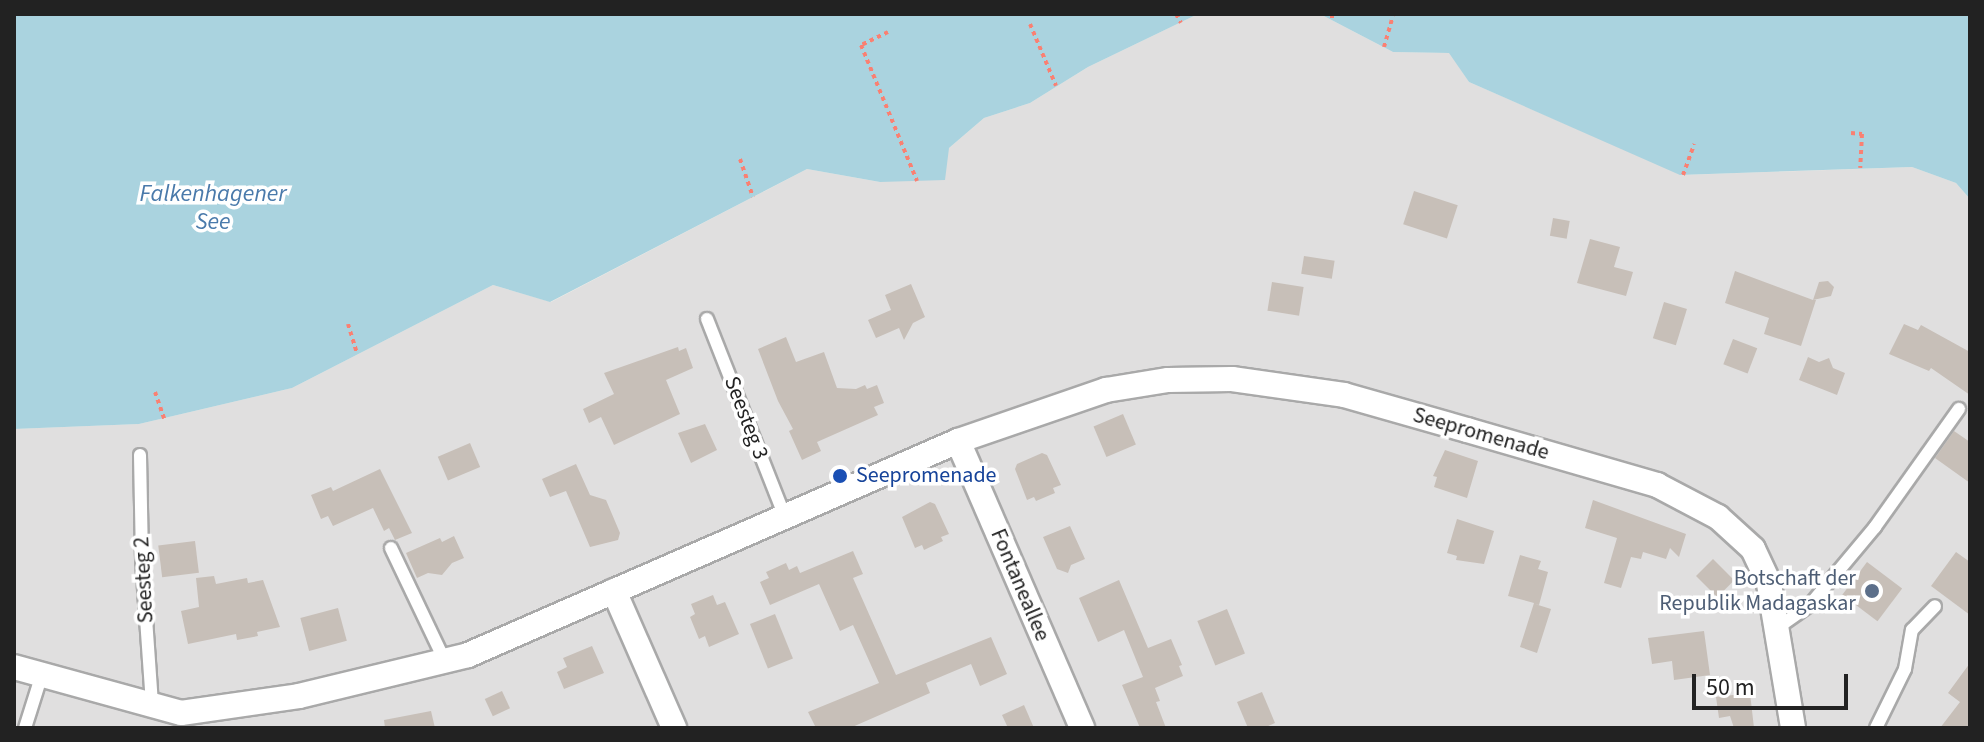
<!DOCTYPE html>
<html>
<head>
<meta charset="utf-8">
<style>
	body { margin:0 }
	#map { position:relative; width:1984px; height:742px; overflow:hidden; background:#f2efe9; font-family:"Source Sans 3",sans-serif }
	div>[style] { position:absolute }
	.residential>* { inset:0; background:#e0dfdf }
	.water>* { inset:0; background:#aad3df }
	.building>* { inset:0; background:#c7bfb8; transform-origin:0 0 }
	.path>* { height:4px; margin-top:-2px; transform-origin:0; background:repeating-linear-gradient(90deg,#fa8072 0 4px,transparent 0 8px) }
	.roads { filter:drop-shadow(2px 0 #a9a9a9) drop-shadow(-2px 0 #a9a9a9) drop-shadow(0 2px #a9a9a9) drop-shadow(0 -2px #a9a9a9) }
	.service>* { height:12px; margin:-6px; padding:0 6px; transform-origin:6px; border-radius:6px; background:#fff }
	.minor>* { height:24px; margin:-12px; padding:0 12px; transform-origin:12px; border-radius:12px; background:#fff }
	.dots>* { width:22px; height:22px; translate:-50% -50%; box-sizing:border-box; border:4px solid #fff; border-radius:50% }
	span { translate:-50% -50%; white-space:nowrap; text-align:center; line-height:1.15; -webkit-text-stroke:7px #fff; paint-order:stroke }
	.street-label { font-size:22px; color:#222 }
	.transit-label { font-size:22px; color:#164399 }
	.left { translate:0 -50%; text-align:left }
	.service-label { font-size:22px; color:#4e5e75 }
	.right { translate:-100% -50%; text-align:right }
	.water-label { font-size:24px; color:#4a7aab; font-style:italic }
	.frame { position:absolute; inset:0; border:16px solid #222; pointer-events:none }
	.scale { position:absolute; left:1692px; top:674px; width:156px; height:36px; box-sizing:border-box; border:4px solid #222; border-top:0; padding-left:10px; font-size:24px; line-height:28px; white-space:nowrap; color:#222; -webkit-text-stroke:6px #fff; paint-order:stroke }
</style>
</head>
<body>
<div id="map">
	<div class="residential">
		<i style="clip-path:polygon(1198px 14px,1320px 14px,1393px 52px,1450px 53px,1469px 82px,1683px 175px,1912px 167px,1956px 183px,1970px 199px,1970px 728px,14px 728px,14px 429px,139px 424px,292px 388px,493px 285px,551px 302px,807px 169px,880px 182px,949px 148px,984px 118px,1030px 103px,1088px 67px)"></i>
	</div>
	<div class="water">
		<i style="clip-path:polygon(14px 14px,1198px 14px,1088px 67px,1030px 103px,984px 118px,949px 148px,945px 180px,880px 182px,807px 169px,550px 302px,493px 285px,292px 388px,139px 424px,14px 429px)"></i>
		<i style="clip-path:polygon(1320px 14px,1970px 14px,1970px 199px,1956px 183px,1912px 167px,1680px 175px,1469px 82px,1449px 53px,1393px 52px)"></i>
	</div>
	<div class="building">
		<i style="left:1414px;top:191px;width:46px;height:35px;rotate:18deg"></i>
		<i style="left:1553px;top:218px;width:17px;height:18px;rotate:10deg"></i>
		<i style="clip-path:polygon(1590px 239px,1620px 247px,1614px 267px,1633px 272px,1626px 296px,1577px 283px)"></i>
		<i style="left:1304px;top:256px;width:31px;height:18px;rotate:9deg"></i>
		<i style="clip-path:polygon(1735px 271px,1813px 300px,1819px 282px,1828px 281px,1834px 287px,1831px 296px,1813px 300px,1816px 300px,1801px 346px,1764px 334px,1769px 318px,1725px 303px)"></i>
		<i style="left:1272px;top:282px;width:32px;height:29px;rotate:9deg"></i>
		<i style="clip-path:polygon(911px 284px,925px 317px,913px 323px,904px 340px,899px 328px,876px 338px,868px 320px,891px 310px,885px 295px)"></i>
		<i style="left:1664px;top:302px;width:24px;height:38px;rotate:17deg"></i>
		<i style="clip-path:polygon(1904px 324px,1918px 330px,1921px 325px,1970px 352px,1970px 395px,1931px 368px,1929px 371px,1889px 354px)"></i>
		<i style="clip-path:polygon(786px 337px,796px 362px,824px 352px,837px 388px,856px 389px,865px 385px,867px 389px,877px 385px,884px 403px,874px 407px,878px 415px,817px 442px,821px 451px,802px 460px,789px 431px,793px 429px,778px 401px,758px 349px)"></i>
		<i style="left:1733px;top:339px;width:26px;height:27px;rotate:21deg"></i>
		<i style="clip-path:polygon(678px 347px,679px 351px,686px 348px,693px 368px,666px 380px,680px 414px,614px 445px,601px 417px,589px 423px,583px 409px,614px 394px,604px 373px)"></i>
		<i style="clip-path:polygon(1808px 357px,1819px 362px,1829px 358px,1833px 368px,1845px 373px,1837px 395px,1799px 380px)"></i>
		<i style="left:1123px;top:414px;width:33px;height:32px;rotate:67deg"></i>
		<i style="clip-path:polygon(705px 424px,717px 450px,691px 463px,678px 433px)"></i>
		<i style="clip-path:polygon(1954px 431px,1970px 442px,1970px 483px,1935px 458px)"></i>
		<i style="left:470px;top:443px;width:26px;height:35px;rotate:67deg"></i>
		<i style="clip-path:polygon(1445px 450px,1478px 461px,1467px 498px,1434px 487px,1437px 477px,1433px 476px)"></i>
		<i style="clip-path:polygon(1042px 453px,1047px 455px,1061px 485px,1053px 488px,1055px 493px,1036px 501px,1034px 497px,1027px 500px,1015px 469px,1017px 464px)"></i>
		<i style="clip-path:polygon(576px 464px,590px 495px,606px 500px,620px 533px,618px 540px,590px 547px,566px 491px,550px 497px,542px 479px)"></i>
		<i style="clip-path:polygon(380px 469px,412px 533px,395px 540px,389px 528px,384px 531px,373px 508px,333px 526px,328px 516px,321px 519px,311px 495px,331px 487px,333px 491px)"></i>
		<i style="clip-path:polygon(1593px 500px,1686px 534px,1679px 557px,1670px 548px,1666px 559px,1643px 552px,1641px 559px,1631px 557px,1621px 588px,1604px 583px,1617px 538px,1585px 528px)"></i>
		<i style="clip-path:polygon(930px 502px,935px 504px,949px 534px,941px 537px,943px 541px,924px 550px,922px 545px,915px 548px,902px 517px)"></i>
		<i style="clip-path:polygon(1457px 519px,1494px 531px,1484px 564px,1456px 560px,1457px 556px,1447px 553px)"></i>
		<i style="clip-path:polygon(1070px 526px,1085px 559px,1071px 565px,1068px 573px,1057px 569px,1043px 537px)"></i>
		<i style="clip-path:polygon(454px 536px,464px 558px,452px 563px,442px 575px,428px 573px,417px 578px,406px 553px,440px 538px,442px 542px)"></i>
		<i style="left:195px;top:541px;width:32px;height:37px;rotate:83deg"></i>
		<i style="clip-path:polygon(853px 551px,863px 574px,853px 578px,896px 675px,991px 637px,1007px 674px,980px 686px,971px 664px,926px 683px,930px 693px,850px 728px,816px 728px,808px 712px,879px 683px,853px 625px,840px 631px,819px 584px,770px 605px,760px 582px,769px 578px,766px 572px,786px 563px,789px 570px,797px 566px,800px 573px)"></i>
		<i style="clip-path:polygon(1956px 552px,1970px 562px,1970px 615px,1931px 586px)"></i>
		<i style="clip-path:polygon(1520px 555px,1541px 561px,1538px 569px,1548px 572px,1539px 605px,1535px 604px,1551px 609px,1537px 653px,1520px 647px,1534px 603px,1508px 596px)"></i>
		<i style="left:1713px;top:559px;width:30px;height:24px;rotate:45deg"></i>
		<i style="left:1867px;top:562px;width:44px;height:41px;rotate:37deg"></i>
		<i style="clip-path:polygon(214px 576px,216px 584px,247px 578px,248px 583px,263px 580px,280px 627px,257px 632px,258px 636px,237px 640px,236px 634px,188px 644px,181px 611px,199px 607px,196px 578px)"></i>
		<i style="clip-path:polygon(1119px 580px,1148px 648px,1171px 639px,1182px 665px,1179px 666px,1183px 676px,1155px 688px,1160px 701px,1156px 702px,1166px 728px,1140px 728px,1122px 685px,1143px 677px,1124px 630px,1098px 642px,1079px 598px)"></i>
		<i style="clip-path:polygon(713px 595px,717px 605px,725px 602px,739px 634px,709px 647px,705px 636px,699px 639px,690px 617px,695px 614px,691px 604px)"></i>
		<i style="left:338px;top:608px;width:34px;height:39px;rotate:75deg"></i>
		<i style="left:1227px;top:609px;width:48px;height:32px;rotate:68deg"></i>
		<i style="left:775px;top:614px;width:48px;height:27px;rotate:68deg"></i>
		<i style="clip-path:polygon(1704px 631px,1710px 675px,1674px 680px,1672px 661px,1652px 664px,1648px 638px)"></i>
		<i style="clip-path:polygon(592px 646px,604px 673px,564px 689px,557px 672px,567px 667px,563px 658px)"></i>
		<i style="clip-path:polygon(1970px 663px,1970px 728px,1940px 728px,1960px 702px,1948px 693px)"></i>
		<i style="left:502px;top:691px;width:19px;height:19px;rotate:65deg"></i>
		<i style="clip-path:polygon(1262px 692px,1275px 723px,1264px 728px,1248px 728px,1237px 702px)"></i>
		<i style="clip-path:polygon(1750px 693px,1754px 728px,1734px 728px,1730px 716px,1719px 718px,1716px 697px)"></i>
		<i style="clip-path:polygon(1024px 705px,1034px 728px,1008px 728px,1002px 715px)"></i>
		<i style="clip-path:polygon(431px 711px,435px 728px,385px 728px,384px 720px)"></i>
	</div>
	<div class="path">
		<i style="left:1176px;top:14px;width:10px;rotate:61deg"></i>
		<i style="left:1332px;top:14px;width:5px;rotate:90deg"></i>
		<i style="left:1030px;top:24px;width:67px;rotate:67.2deg"></i>
		<i style="left:888px;top:32px;width:30px;rotate:154deg"></i>
		<i style="left:861px;top:45px;width:147px;rotate:67.6deg"></i>
		<i style="left:1384px;top:47px;width:32px;rotate:-74deg"></i>
		<i style="left:1851px;top:133px;width:11px;rotate:5deg"></i>
		<i style="left:1862px;top:134px;width:34px;rotate:93deg"></i>
		<i style="left:740px;top:159px;width:40px;rotate:71.1deg"></i>
		<i style="left:1683px;top:175px;width:33px;rotate:-70deg"></i>
		<i style="left:348px;top:324px;width:30px;rotate:73deg"></i>
		<i style="left:155px;top:392px;width:28px;rotate:71deg"></i>
	</div>
	<div class="roads">
		<div class="service">
			<i style="left:707px;top:319px;width:213px;rotate:68.5deg"></i>
			<i style="left:140px;top:455px;width:106px;rotate:88.9deg"></i>
			<i style="left:142px;top:561px;width:144px;rotate:86deg"></i>
			<i style="left:391px;top:548px;width:125px;rotate:64.5deg"></i>
			<i style="left:1777px;top:628px;width:39px;rotate:-35deg"></i>
			<i style="left:1809px;top:606px;width:103px;rotate:-50.1deg"></i>
			<i style="left:1875px;top:527px;width:145px;rotate:-54.6deg"></i>
			<i style="left:25px;top:728px;width:57px;rotate:-72.5deg"></i>
			<i style="left:1876px;top:728px;width:66px;rotate:-63.8deg"></i>
			<i style="left:1905px;top:669px;width:40px;rotate:-80deg"></i>
			<i style="left:1912px;top:630px;width:33px;rotate:-46deg"></i>
		</div>
		<div class="minor">
			<i style="left:958px;top:441px;width:313px;rotate:66.6deg"></i>
			<i style="left:614px;top:591px;width:150px;rotate:66.3deg"></i>
			<i style="left:14px;top:667px;width:173px;rotate:15.4deg"></i>
			<i style="left:181px;top:713px;width:119px;rotate:-8.2deg"></i>
			<i style="left:299px;top:696px;width:174px;rotate:-13.6deg"></i>
			<i style="left:468px;top:655px;width:535px;rotate:-23.59deg"></i>
			<i style="left:958px;top:441px;width:157px;rotate:-19deg"></i>
			<i style="left:1106px;top:390px;width:63px;rotate:-9.2deg"></i>
			<i style="left:1168px;top:380px;width:64px;rotate:-0.9deg"></i>
			<i style="left:1232px;top:379px;width:113px;rotate:8.1deg"></i>
			<i style="left:1344px;top:395px;width:128px;rotate:15.9deg"></i>
			<i style="left:1467px;top:430px;width:198px;rotate:16.1deg"></i>
			<i style="left:1657px;top:485px;width:69px;rotate:27.7deg"></i>
			<i style="left:1718px;top:517px;width:47px;rotate:42.4deg"></i>
			<i style="left:1753px;top:549px;width:38px;rotate:65deg"></i>
			<i style="left:1769px;top:584px;width:146px;rotate:80.5deg"></i>
		</div>
	</div>
	<div class="dots">
		<i style="left:840px;top:476px;background:#1a4fb4"></i>
		<i style="left:1872px;top:591px;background:#5c6f8a"></i>
	</div>
	<div class="street-label">
		<span style="left:746px;top:418px;rotate:69deg">Seesteg 3</span>
		<span style="left:1481px;top:434px;rotate:16deg">Seepromenade</span>
		<span style="left:144px;top:580px;rotate:-93deg">Seesteg 2</span>
		<span style="left:1020px;top:585px;rotate:67deg">Fontaneallee</span>
	</div>
	<div class="transit-label">
		<span class="left" style="left:856px;top:476px">Seepromenade</span>
	</div>
	<div class="service-label">
		<span class="right" style="left:1856px;top:591px">Botschaft der<br>Republik Madagaskar</span>
	</div>
	<div class="water-label">
		<span style="left:213px;top:208px">Falkenhagener<br>See</span>
	</div>
	<div class="frame"></div>
	<div class="scale">50 m</div>
</div>
</body>
</html>
